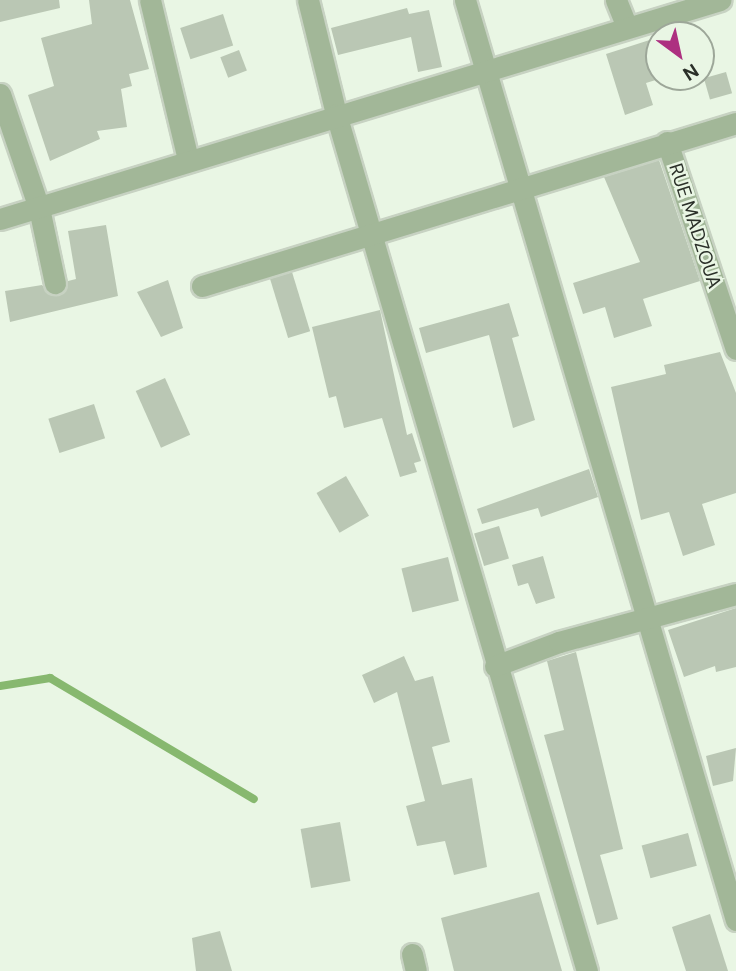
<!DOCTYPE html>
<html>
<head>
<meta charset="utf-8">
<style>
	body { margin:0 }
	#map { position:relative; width:736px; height:971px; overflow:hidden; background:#e9f6e4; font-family:"DM Sans",sans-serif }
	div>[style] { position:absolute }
	.stream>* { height:8px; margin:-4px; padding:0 4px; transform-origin:4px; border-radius:4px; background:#87b86f }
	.building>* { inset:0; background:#bac7b4; transform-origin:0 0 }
	.roads { filter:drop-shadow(2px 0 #c7d2c2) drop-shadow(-2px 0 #c7d2c2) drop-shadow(0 2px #c7d2c2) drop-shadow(0 -2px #c7d2c2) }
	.street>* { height:21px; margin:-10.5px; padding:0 10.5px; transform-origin:10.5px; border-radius:10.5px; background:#a2b798 }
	span { translate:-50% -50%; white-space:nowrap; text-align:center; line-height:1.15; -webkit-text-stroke:5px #e9f6e4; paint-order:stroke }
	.street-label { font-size:19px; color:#2b3029 }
	.north { position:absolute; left:645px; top:21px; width:70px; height:70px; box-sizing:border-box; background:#e9f6e4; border:2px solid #9da799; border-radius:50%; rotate:147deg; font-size:19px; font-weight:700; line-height:28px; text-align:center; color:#2b3029 }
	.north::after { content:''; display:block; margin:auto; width:24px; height:32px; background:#ad3080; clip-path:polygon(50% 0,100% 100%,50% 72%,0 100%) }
</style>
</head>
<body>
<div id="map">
	<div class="stream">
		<i style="left:0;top:686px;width:51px;rotate:-9.1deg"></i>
		<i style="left:50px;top:678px;width:237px;rotate:30.7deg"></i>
	</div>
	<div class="building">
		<i style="clip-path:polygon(0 0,59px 0,60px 8px,0 22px)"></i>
		<i style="clip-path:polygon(89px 0,130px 0,149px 69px,129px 74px,132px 86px,121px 89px,127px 127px,97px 131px,100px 139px,50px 161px,28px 95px,54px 86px,41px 38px,92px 24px)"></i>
		<i style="clip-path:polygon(407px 8px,409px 14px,429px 10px,442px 67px,418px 72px,411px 37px,338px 55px,331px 28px)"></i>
		<i style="left:223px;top:14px;width:33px;height:45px;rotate:72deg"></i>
		<i style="clip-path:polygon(659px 37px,659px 79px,646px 83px,653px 105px,625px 115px,606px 54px)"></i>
		<i style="left:239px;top:50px;width:22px;height:20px;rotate:69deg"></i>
		<i style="left:726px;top:72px;width:22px;height:23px;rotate:74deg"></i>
		<i style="clip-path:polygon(659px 160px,700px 281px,643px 299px,652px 326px,614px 338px,605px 307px,583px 314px,573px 283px,640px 262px,604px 177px)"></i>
		<i style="clip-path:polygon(106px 225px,118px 296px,10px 322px,5px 291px,42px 285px,50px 295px,63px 293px,68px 281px,76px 279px,68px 231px)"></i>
		<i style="left:292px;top:272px;width:62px;height:23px;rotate:73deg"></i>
		<i style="clip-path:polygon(168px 280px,183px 328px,161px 337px,137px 292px)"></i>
		<i style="clip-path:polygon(509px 303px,519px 336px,512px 338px,535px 420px,513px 428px,489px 335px,426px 353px,419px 328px)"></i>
		<i style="clip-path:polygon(380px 310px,407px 435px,412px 433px,421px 461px,414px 463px,417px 472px,400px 477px,382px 418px,344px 428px,336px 396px,329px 398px,312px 327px)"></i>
		<i style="clip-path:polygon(720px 352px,736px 393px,736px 493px,702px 504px,715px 545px,683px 556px,669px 512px,641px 520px,611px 387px,666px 374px,664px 365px)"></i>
		<i style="left:165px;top:378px;width:62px;height:32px;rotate:66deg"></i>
		<i style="left:94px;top:404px;width:36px;height:48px;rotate:72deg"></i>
		<i style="clip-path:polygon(589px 469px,598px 497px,541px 517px,538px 508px,482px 524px,477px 509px)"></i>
		<i style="left:346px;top:476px;width:46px;height:34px;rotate:60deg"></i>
		<i style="left:499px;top:526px;width:34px;height:26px;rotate:73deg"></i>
		<i style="clip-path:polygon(543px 556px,555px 598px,536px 604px,528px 583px,518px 586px,512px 565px)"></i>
		<i style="left:448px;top:557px;width:45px;height:48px;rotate:76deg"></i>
		<i style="clip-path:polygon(736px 608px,736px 667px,716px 672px,715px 666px,684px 677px,668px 630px)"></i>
		<i style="clip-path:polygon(576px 652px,623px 849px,600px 855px,618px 919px,597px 925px,544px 735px,564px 730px,547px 661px)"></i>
		<i style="clip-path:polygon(404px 656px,415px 681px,433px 676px,450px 742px,432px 747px,442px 785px,472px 778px,487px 867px,454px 875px,445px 841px,417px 846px,406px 806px,425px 801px,397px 692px,374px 703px,362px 675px)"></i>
		<i style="clip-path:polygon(736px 748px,733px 781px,713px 786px,706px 756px)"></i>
		<i style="left:340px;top:822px;width:60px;height:40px;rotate:80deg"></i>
		<i style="left:688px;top:833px;width:34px;height:48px;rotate:75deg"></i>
		<i style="clip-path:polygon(539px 892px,562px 971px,454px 971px,441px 918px)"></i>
		<i style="clip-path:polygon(710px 914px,728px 971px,686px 971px,672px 927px)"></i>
		<i style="clip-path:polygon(220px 931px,232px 971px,196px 971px,192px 938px)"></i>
	</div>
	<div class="roads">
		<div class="street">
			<i style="left:150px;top:0;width:164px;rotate:76.6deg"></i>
			<i style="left:308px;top:0;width:117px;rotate:76.2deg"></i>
			<i style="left:336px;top:114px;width:893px;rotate:73.68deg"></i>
			<i style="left:465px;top:0;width:959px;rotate:73.59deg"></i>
			<i style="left:616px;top:0;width:29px;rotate:68deg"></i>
			<i style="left:0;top:94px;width:120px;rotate:71.1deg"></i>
			<i style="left:39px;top:208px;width:77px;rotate:78deg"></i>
			<i style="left:667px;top:142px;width:218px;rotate:71.6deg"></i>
			<i style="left:0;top:219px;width:753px;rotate:-16.92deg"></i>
			<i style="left:202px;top:286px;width:558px;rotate:-16.97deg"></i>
			<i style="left:495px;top:666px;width:68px;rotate:-20.6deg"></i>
			<i style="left:559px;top:642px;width:183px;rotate:-15.2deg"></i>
			<i style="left:412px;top:954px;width:17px;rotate:77deg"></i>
		</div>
	</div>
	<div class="street-label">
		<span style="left:695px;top:226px;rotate:72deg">RUE MADZOUA</span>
	</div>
	<div class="north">N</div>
</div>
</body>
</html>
